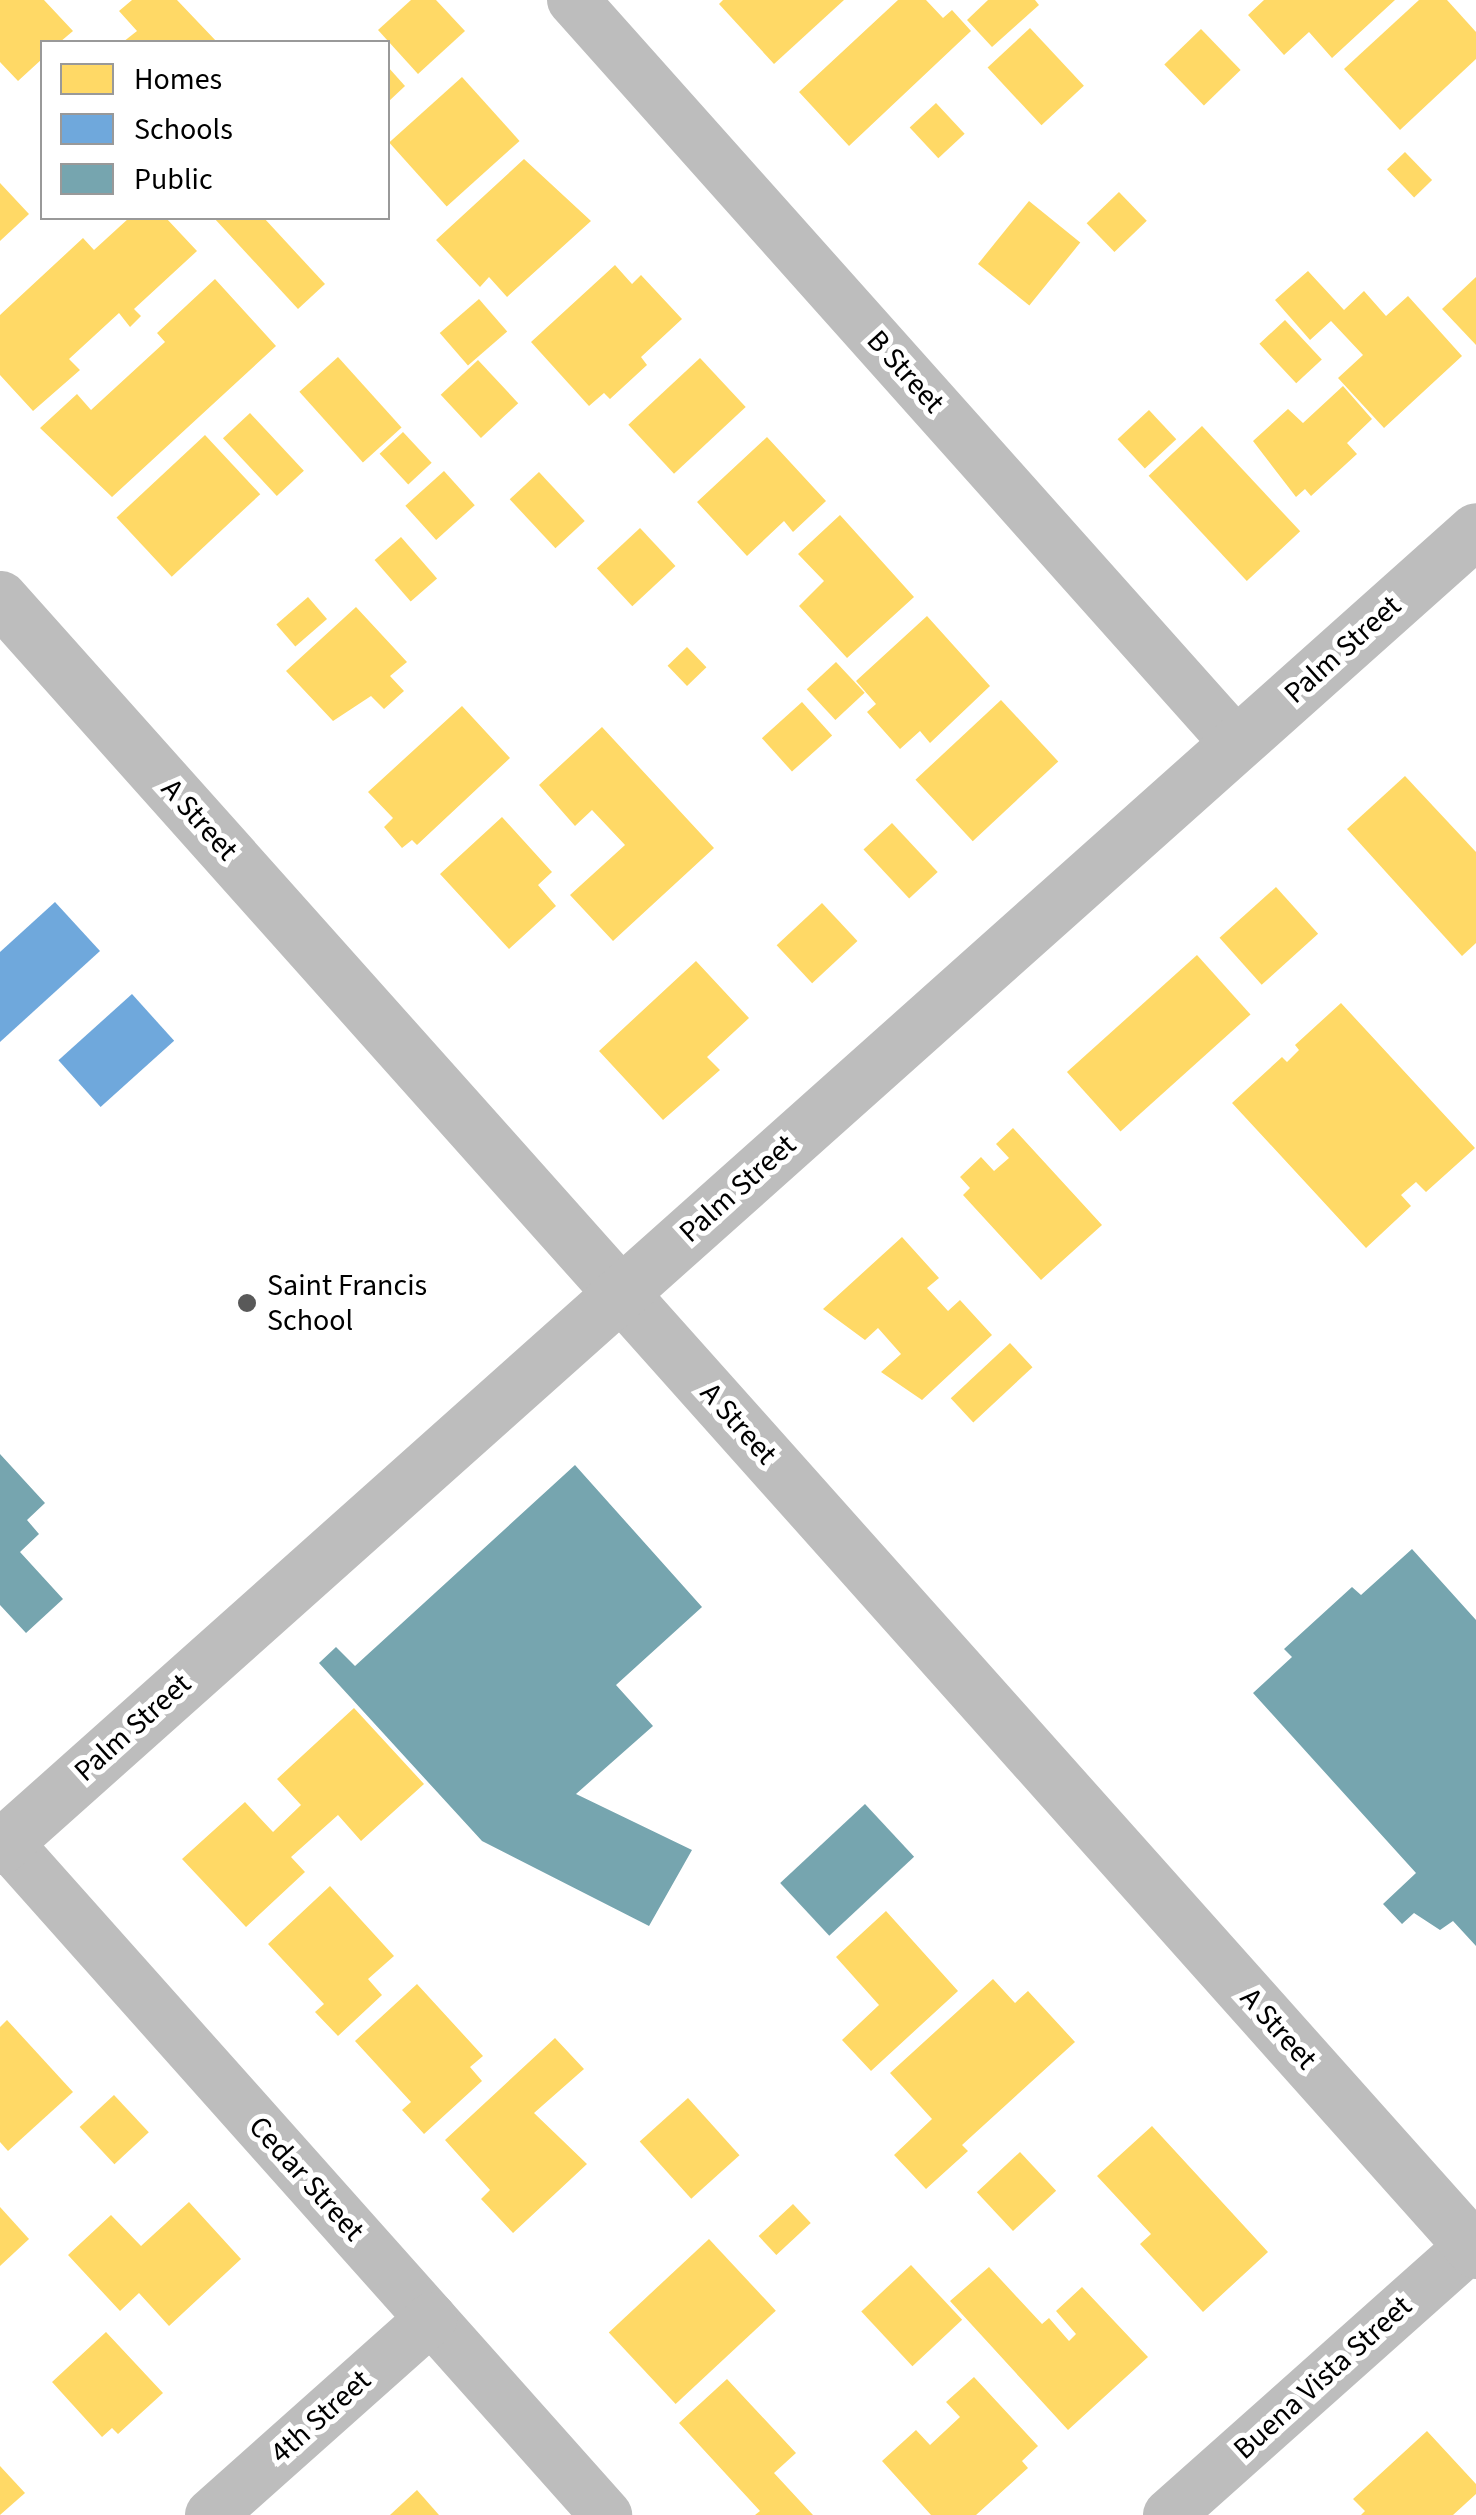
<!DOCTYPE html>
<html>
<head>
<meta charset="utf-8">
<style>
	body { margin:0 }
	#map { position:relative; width:1476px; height:2515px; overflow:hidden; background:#fff; font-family:"Source Sans 3",sans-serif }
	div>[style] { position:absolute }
	.homes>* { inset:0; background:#ffd966; transform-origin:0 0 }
	.schools>* { inset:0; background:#6fa8dc; transform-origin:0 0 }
	.public>* { inset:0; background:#76a5af; transform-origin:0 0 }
	.minor>* { height:52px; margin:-26px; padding:0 26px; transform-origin:26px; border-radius:26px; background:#bdbdbd }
	.tertiary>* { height:55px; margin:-27.5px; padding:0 27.5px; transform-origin:27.5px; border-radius:27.5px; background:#bdbdbd }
	.dots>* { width:28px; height:28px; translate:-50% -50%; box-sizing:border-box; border:5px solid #fff; border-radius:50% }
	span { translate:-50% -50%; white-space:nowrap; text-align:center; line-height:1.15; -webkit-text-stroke:10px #fff; paint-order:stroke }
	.street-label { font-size:30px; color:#000 }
	.poi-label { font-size:30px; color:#000 }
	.left { translate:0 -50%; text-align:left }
	.legend { position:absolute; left:40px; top:40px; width:350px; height:180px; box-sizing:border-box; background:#fff; border:2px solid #999; margin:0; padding:12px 18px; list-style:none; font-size:30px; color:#000 }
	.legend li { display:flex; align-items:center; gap:20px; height:50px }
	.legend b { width:50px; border:2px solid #999 }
</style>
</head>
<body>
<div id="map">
	<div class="homes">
		<i style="clip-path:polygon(0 0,44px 0,73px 31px,60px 42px,42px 42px,42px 59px,18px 81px,0 62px)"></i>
		<i style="clip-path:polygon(132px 0,177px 0,217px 42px,123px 42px,137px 31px,119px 11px)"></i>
		<i style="clip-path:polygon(411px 0,436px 0,465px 31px,418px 74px,378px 30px)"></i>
		<i style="clip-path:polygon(723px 0,844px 0,774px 64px,719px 4px)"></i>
		<i style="clip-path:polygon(898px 0,926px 0,943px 18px,952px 10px,971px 31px,849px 146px,799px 92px)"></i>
		<i style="clip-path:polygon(988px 0,1035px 0,1039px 5px,992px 47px,967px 20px)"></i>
		<i style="clip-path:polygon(1264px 0,1395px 0,1332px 58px,1309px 32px,1284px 55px,1248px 15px)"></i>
		<i style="clip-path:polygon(1419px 0,1447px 0,1476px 32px,1476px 59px,1400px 130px,1344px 69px)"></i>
		<i style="left:1030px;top:28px;width:79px;height:58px;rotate:47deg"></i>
		<i style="left:1201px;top:29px;width:57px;height:51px;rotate:46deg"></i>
		<i style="clip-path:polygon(388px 67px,405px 86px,388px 102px)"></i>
		<i style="left:462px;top:77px;width:86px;height:98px;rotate:48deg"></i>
		<i style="left:936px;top:103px;width:42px;height:36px;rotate:47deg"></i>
		<i style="left:1405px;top:152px;width:39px;height:25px;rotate:46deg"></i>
		<i style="clip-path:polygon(524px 159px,591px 221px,507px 297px,489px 277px,480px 287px,436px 240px)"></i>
		<i style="clip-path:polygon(0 183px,29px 214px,0 241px)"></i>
		<i style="left:1119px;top:192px;width:40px;height:45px;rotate:46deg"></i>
		<i style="left:1029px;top:201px;width:66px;height:81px;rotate:39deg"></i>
		<i style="clip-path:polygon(129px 218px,166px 218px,197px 251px,134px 309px,141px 316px,130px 327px,119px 313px,69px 359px,80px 370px,33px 411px,0 375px,0 315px,83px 238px,94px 250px)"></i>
		<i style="clip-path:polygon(214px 218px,264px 218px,325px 284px,298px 309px)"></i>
		<i style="clip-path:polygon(615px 265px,632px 284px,641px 275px,682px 319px,641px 357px,647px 365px,610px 399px,604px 393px,589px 406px,531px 342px)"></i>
		<i style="clip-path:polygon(1308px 271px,1344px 310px,1364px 291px,1386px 316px,1408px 296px,1462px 356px,1384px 428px,1338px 378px,1363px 355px,1331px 321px,1310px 340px,1275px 300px)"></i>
		<i style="clip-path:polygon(1476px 277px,1476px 345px,1442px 309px)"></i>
		<i style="clip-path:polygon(215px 279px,276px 346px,112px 497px,40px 428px,77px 394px,91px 410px,165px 342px,157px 333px)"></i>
		<i style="left:479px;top:299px;width:43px;height:52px;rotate:49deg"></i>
		<i style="left:1285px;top:320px;width:54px;height:35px;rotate:47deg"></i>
		<i style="left:338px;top:357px;width:95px;height:52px;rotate:48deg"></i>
		<i style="left:700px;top:358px;width:67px;height:98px;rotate:47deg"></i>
		<i style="left:478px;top:360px;width:59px;height:51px;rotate:47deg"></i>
		<i style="clip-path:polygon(1343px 386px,1372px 419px,1347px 443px,1357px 454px,1311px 496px,1305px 489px,1296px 497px,1253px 441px,1288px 409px,1303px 423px)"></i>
		<i style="left:1149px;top:410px;width:40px;height:43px;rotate:47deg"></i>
		<i style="left:250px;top:413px;width:79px;height:37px;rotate:47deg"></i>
		<i style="left:1202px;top:426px;width:144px;height:73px;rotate:47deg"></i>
		<i style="left:403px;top:432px;width:42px;height:32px;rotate:47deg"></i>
		<i style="left:205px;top:435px;width:81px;height:121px;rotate:47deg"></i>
		<i style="clip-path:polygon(767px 437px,826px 501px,793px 532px,784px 521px,747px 556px,697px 502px)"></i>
		<i style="left:444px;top:471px;width:46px;height:52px;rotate:48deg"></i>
		<i style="left:539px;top:472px;width:67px;height:40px;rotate:47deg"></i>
		<i style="clip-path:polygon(840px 515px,914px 597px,847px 658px,799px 606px,824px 581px,798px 554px)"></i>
		<i style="left:640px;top:528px;width:52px;height:59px;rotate:47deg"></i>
		<i style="left:401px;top:537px;width:55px;height:35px;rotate:49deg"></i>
		<i style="left:308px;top:597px;width:29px;height:42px;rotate:49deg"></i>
		<i style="clip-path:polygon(356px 607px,407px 662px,390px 676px,404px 691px,384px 709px,371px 696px,333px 721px,286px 671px)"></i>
		<i style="clip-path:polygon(927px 616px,990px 686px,930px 743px,920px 731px,900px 749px,867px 712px,876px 704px,856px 681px)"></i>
		<i style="left:687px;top:647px;width:28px;height:27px;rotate:46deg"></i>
		<i style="left:836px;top:662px;width:42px;height:40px;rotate:47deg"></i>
		<i style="left:1001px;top:700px;width:84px;height:117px;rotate:47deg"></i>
		<i style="left:802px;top:702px;width:45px;height:54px;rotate:48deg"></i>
		<i style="clip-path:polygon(462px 706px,510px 758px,417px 845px,412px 840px,402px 848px,384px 827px,393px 818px,368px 792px)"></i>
		<i style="clip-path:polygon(602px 727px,714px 848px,613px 941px,570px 895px,625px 845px,592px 810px,575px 826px,539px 785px)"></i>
		<i style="clip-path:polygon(1405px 776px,1476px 852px,1476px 943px,1462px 956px,1347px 829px)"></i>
		<i style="clip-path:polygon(502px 817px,552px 872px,538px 885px,556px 906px,509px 949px,440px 874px)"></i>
		<i style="left:892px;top:823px;width:67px;height:39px;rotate:47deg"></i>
		<i style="left:1276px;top:887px;width:63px;height:76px;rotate:48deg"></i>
		<i style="left:822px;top:903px;width:52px;height:62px;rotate:47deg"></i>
		<i style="left:1197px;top:955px;width:80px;height:175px;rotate:48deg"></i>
		<i style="clip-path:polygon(696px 961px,749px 1018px,707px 1057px,720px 1070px,663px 1120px,599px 1051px)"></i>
		<i style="clip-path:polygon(1341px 1003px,1475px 1148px,1426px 1192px,1416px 1182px,1401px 1195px,1411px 1206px,1366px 1248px,1232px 1103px,1282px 1057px,1287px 1062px,1299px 1050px,1295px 1045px)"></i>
		<i style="clip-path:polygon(1013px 1128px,1102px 1225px,1041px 1280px,963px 1195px,970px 1188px,960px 1177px,981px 1157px,994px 1171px,1009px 1158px,996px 1144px)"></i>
		<i style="clip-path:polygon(902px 1237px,939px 1278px,927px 1288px,948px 1311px,960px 1300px,992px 1335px,922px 1400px,881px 1372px,901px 1354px,878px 1328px,865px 1340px,823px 1309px)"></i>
		<i style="left:1010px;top:1343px;width:33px;height:81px;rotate:47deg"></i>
		<i style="clip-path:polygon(354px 1708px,424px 1784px,361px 1841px,338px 1815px,291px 1857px,305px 1872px,246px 1927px,182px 1859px,245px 1802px,273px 1832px,301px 1805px,277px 1779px)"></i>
		<i style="clip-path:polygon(330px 1886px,394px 1956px,368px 1979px,382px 1995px,338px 2036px,315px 2012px,324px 2004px,268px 1944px)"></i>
		<i style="clip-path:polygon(886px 1911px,958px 1991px,871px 2071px,842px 2040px,879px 2005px,836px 1957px)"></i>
		<i style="clip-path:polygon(993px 1979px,1015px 2003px,1028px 1991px,1075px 2042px,962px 2145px,968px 2151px,926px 2189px,894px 2155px,932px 2119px,890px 2073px)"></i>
		<i style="clip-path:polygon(417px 1984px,483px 2056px,470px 2067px,482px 2081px,424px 2134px,402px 2110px,411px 2102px,355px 2041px)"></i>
		<i style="clip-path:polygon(7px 2020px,73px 2092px,8px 2151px,0 2142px,0 2027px)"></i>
		<i style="clip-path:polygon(555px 2038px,584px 2069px,534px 2113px,587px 2164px,513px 2233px,481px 2199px,490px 2190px,445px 2140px)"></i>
		<i style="left:114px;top:2095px;width:51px;height:47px;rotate:47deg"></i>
		<i style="left:688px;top:2098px;width:77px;height:65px;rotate:48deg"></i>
		<i style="clip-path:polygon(1152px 2126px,1268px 2252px,1203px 2312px,1140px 2244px,1151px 2234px,1097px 2176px)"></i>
		<i style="left:1020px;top:2152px;width:53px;height:59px;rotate:47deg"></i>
		<i style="clip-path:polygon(189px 2202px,241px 2259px,169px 2326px,139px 2293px,120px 2311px,68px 2255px,111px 2215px,141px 2246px)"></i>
		<i style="left:793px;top:2204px;width:26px;height:47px;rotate:47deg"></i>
		<i style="clip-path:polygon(0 2207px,29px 2239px,0 2266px)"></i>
		<i style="left:709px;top:2239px;width:98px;height:137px;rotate:47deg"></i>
		<i style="left:911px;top:2265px;width:75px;height:68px;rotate:47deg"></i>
		<i style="clip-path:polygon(989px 2267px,1042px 2324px,1049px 2318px,1069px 2341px,1076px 2334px,1056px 2311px,1082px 2287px,1148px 2357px,1068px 2430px,950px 2301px)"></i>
		<i style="clip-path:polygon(106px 2332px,163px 2393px,118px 2434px,112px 2428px,102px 2437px,52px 2382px)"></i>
		<i style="clip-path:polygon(974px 2377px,1038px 2446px,1022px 2461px,1028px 2468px,976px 2515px,931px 2515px,882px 2461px,916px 2430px,930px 2445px,960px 2417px,946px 2402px)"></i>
		<i style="clip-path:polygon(727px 2379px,796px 2453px,774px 2473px,813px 2515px,755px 2515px,760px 2511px,679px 2423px)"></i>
		<i style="clip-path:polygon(1427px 2431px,1476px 2484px,1476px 2494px,1453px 2515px,1361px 2515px,1365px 2511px,1353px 2499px)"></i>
		<i style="clip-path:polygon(0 2466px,25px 2493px,0 2515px)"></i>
		<i style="clip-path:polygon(417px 2490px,439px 2515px,390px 2515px)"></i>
	</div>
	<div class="schools">
		<i style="clip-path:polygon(55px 902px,100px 951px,0 1042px,0 952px)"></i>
		<i style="left:132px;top:994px;width:63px;height:99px;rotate:48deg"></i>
	</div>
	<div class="public">
		<i style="clip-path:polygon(0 1454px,45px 1503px,27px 1520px,39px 1534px,20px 1552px,63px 1599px,26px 1633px,0 1605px)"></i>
		<i style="clip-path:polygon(575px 1465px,702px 1607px,616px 1685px,653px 1726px,576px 1794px,692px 1850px,649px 1926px,482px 1841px,319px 1663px,336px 1647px,355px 1666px)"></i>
		<i style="clip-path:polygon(1412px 1549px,1476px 1620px,1476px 1946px,1453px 1921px,1440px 1930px,1414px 1913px,1402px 1924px,1383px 1904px,1416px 1873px,1253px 1693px,1292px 1657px,1284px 1649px,1352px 1587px,1361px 1595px)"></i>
		<i style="left:865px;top:1804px;width:72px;height:116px;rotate:47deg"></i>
	</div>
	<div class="minor">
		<i style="left:573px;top:0;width:997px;rotate:48.25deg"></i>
		<i style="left:6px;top:1842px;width:902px;rotate:48.28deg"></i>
		<i style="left:211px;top:2515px;width:295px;rotate:-41.7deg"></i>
		<i style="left:1169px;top:2515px;width:411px;rotate:-41.7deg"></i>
	</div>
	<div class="tertiary">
		<i style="left:0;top:598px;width:2216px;rotate:48.24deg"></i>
		<i style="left:0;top:1847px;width:1978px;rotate:-41.74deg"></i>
	</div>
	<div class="dots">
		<i style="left:247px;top:1303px;background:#595959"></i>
	</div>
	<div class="street-label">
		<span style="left:905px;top:372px;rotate:48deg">B Street</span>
		<span style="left:1343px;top:650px;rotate:-42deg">Palm Street</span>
		<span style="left:199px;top:820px;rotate:48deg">A Street</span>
		<span style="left:738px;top:1189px;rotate:-42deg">Palm Street</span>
		<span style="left:738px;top:1424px;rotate:48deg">A Street</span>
		<span style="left:133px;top:1728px;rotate:-42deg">Palm Street</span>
		<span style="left:1278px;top:2029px;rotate:48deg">A Street</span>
		<span style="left:306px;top:2179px;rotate:48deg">Cedar Street</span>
		<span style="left:1323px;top:2378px;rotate:-42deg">Buena Vista Street</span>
		<span style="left:321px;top:2417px;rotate:-42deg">4th Street</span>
	</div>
	<div class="poi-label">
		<span class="left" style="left:267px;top:1303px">Saint Francis<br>School</span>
	</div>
	<ul class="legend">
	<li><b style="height:28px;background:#ffd966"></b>Homes</li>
	<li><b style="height:28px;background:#6fa8dc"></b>Schools</li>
	<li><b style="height:28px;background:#76a5af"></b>Public</li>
	</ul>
</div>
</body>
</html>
